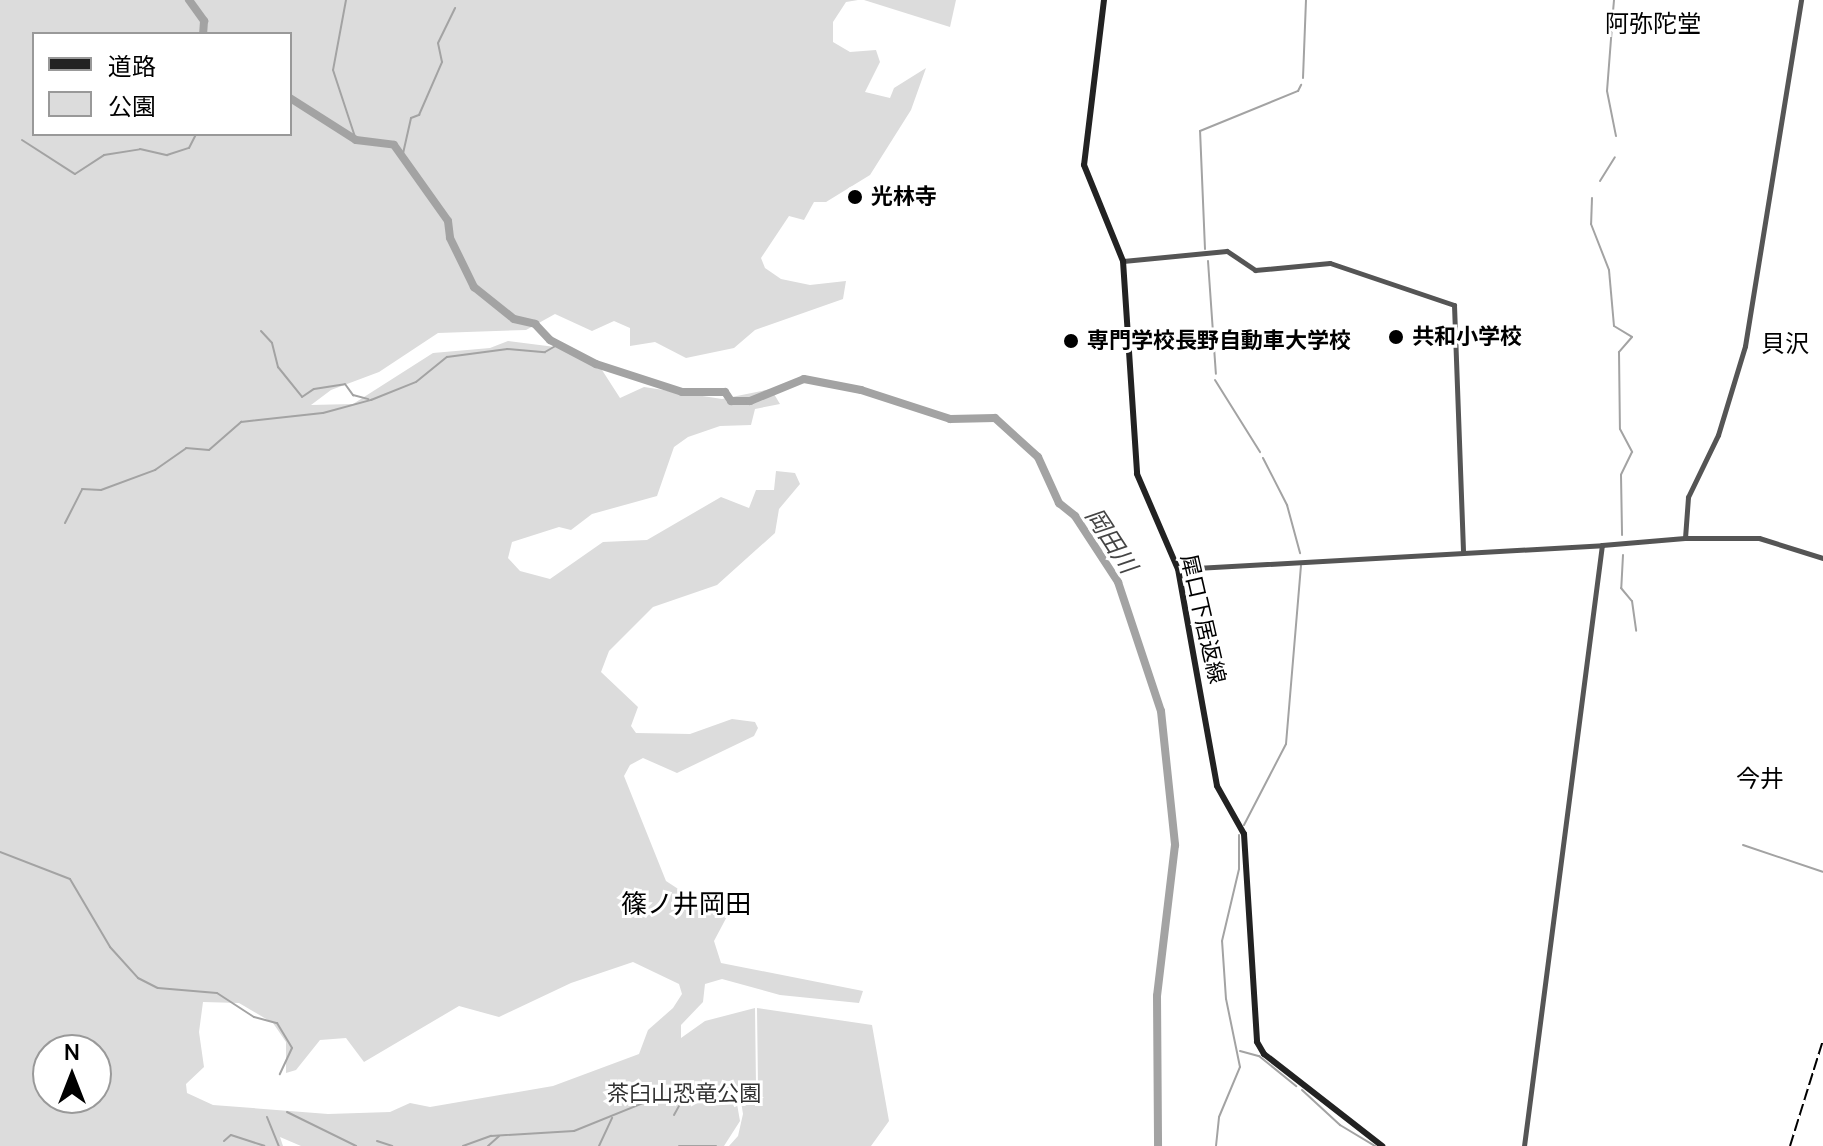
<!DOCTYPE html>
<html>
<head>
<meta charset="utf-8">
<style>
	body { margin:0 }
	#map { position:relative; width:1823px; height:1146px; overflow:hidden; background:#fff; font-family:Manrope,"Noto Sans JP",sans-serif }
	div>[style] { position:absolute }
	.green>* { inset:0; background:#dcdcdc }
	.stream>* { height:2px; margin:-1px; padding:0 1px; transform-origin:1px; border-radius:1px; background:#a3a3a3 }
	.river>* { height:8px; margin:-4px; padding:0 4px; transform-origin:4px; border-radius:4px; background:#a3a3a3 }
	.tertiary>* { height:5px; margin:-2.5px; padding:0 2.5px; transform-origin:2.5px; border-radius:2.5px; background:#555 }
	.secondary>* { height:6px; margin:-3px; padding:0 3px; transform-origin:3px; border-radius:3px; background:#222 }
	.rail>* { height:2px; margin-top:-1px; transform-origin:0; background:repeating-linear-gradient(90deg,#000 0 12px,transparent 0 16px) }
	.dots>* { width:22px; height:22px; translate:-50% -50%; box-sizing:border-box; border:4px solid #fff; border-radius:50% }
	span { translate:-50% -50%; white-space:nowrap; text-align:center; line-height:1.15; -webkit-text-stroke:6px #fff; paint-order:stroke }
	.poi-label { font-size:22px; color:#000; font-weight:700 }
	.left { translate:0 -50%; text-align:left }
	.street-label { font-size:22px; color:#000 }
	.park-label { font-size:22px; color:#333 }
	.neighbourhood-label { font-size:24px; color:#000 }
	.water-label { font-size:24px; color:#444; font-style:italic }
	.quarter-label { font-size:26px; color:#000 }
	.legend { position:absolute; left:32px; top:32px; width:260px; height:104px; box-sizing:border-box; background:#fff; border:2px solid #999; margin:0; padding:10px 14px; list-style:none; font-size:24px; color:#000 }
	.legend li { display:flex; align-items:center; gap:16px; height:40px }
	.legend b { width:40px; border:2px solid #999 }
	.north { position:absolute; left:32px; top:1034px; width:80px; height:80px; box-sizing:border-box; background:#fff; border:2px solid #999; border-radius:50%; rotate:0deg; font-size:22px; font-weight:700; line-height:32px; text-align:center; color:#000 }
	.north::after { content:''; display:block; margin:auto; width:28px; height:36px; background:#000; clip-path:polygon(50% 0,100% 100%,50% 72%,0 100%) }
</style>
</head>
<body>
<div id="map">
	<div class="green">
		<i style="clip-path:polygon(evenodd,0 0,858px 0,846px 2px,833px 22px,833px 42px,850px 52px,876px 50px,880px 62px,865px 92px,890px 98px,894px 88px,926px 68px,911px 110px,870px 175px,826px 202px,814px 202px,804px 220px,789px 216px,761px 258px,765px 268px,781px 279px,810px 285px,846px 281px,843px 299px,755px 330px,734px 348px,686px 358px,655px 342px,630px 346px,630px 328px,614px 321px,592px 331px,555px 314px,526px 330px,438px 333px,379px 372px,331px 390px,311px 405px,353px 404px,433px 353px,490px 348px,508px 341px,563px 348px,602px 370px,620px 398px,644px 387px,722px 399px,771px 389px,780px 404px,755px 409px,751px 425px,720px 426px,688px 437px,674px 447px,657px 496px,592px 514px,571px 530px,559px 527px,512px 542px,508px 558px,520px 571px,550px 579px,603px 542px,647px 540px,721px 497px,749px 508px,756px 490px,774px 490px,776px 471px,795px 473px,800px 484px,779px 509px,775px 533px,717px 585px,653px 607px,609px 651px,601px 672px,638px 707px,631px 726px,636px 733px,690px 734px,732px 719px,755px 722px,758px 728px,754px 736px,677px 773px,643px 758px,630px 765px,624px 776px,666px 881px,698px 902px,726px 899px,732px 907px,714px 941px,721px 963px,863px 991px,859px 1003px,780px 995px,722px 979px,705px 984px,703px 1002px,681px 1025px,681px 1038px,705px 1021px,755px 1008px,756px 1085px,734px 1087px,740px 1121px,724px 1146px,301px 1146px,280px 1137px,283px 1146px,0 1146px,0 0,34px 34px,290px 34px,290px 134px,34px 134px,34px 34px,0 0,633px 962px,679px 984px,682px 994px,673px 1008px,648px 1030px,639px 1054px,553px 1086px,430px 1107px,410px 1103px,390px 1112px,328px 1114px,213px 1105px,187px 1093px,186px 1084px,204px 1067px,199px 1032px,203px 1002px,239px 1003px,273px 1023px,286px 1042px,286px 1073px,296px 1070px,320px 1040px,346px 1038px,364px 1062px,459px 1006px,499px 1017px,571px 983px,633px 962px,0 0,48px 1050px,96px 1050px,96px 1098px,48px 1098px,48px 1050px)"></i>
		<i style="clip-path:polygon(864px 0,956px 0,950px 27px)"></i>
		<i style="clip-path:polygon(757px 1008px,872px 1025px,889px 1121px,871px 1146px,729px 1146px,738px 1136px,743px 1114px,739px 1089px,758px 1086px)"></i>
	</div>
	<div class="stream">
		<i style="left:346px;top:0;width:71px;rotate:100.5deg"></i>
		<i style="left:333px;top:70px;width:74px;rotate:71.8deg"></i>
		<i style="left:1612px;top:23px;width:23px;rotate:-85deg"></i>
		<i style="left:1612px;top:26px;width:65px;rotate:94.4deg"></i>
		<i style="left:1607px;top:91px;width:46px;rotate:78.7deg"></i>
		<i style="left:1303px;top:78px;width:78px;rotate:-87.8deg"></i>
		<i style="left:22px;top:140px;width:63px;rotate:32.7deg"></i>
		<i style="left:75px;top:174px;width:35px;rotate:-33deg"></i>
		<i style="left:104px;top:155px;width:36px;rotate:-9deg"></i>
		<i style="left:140px;top:149px;width:28px;rotate:13deg"></i>
		<i style="left:167px;top:155px;width:23px;rotate:-18deg"></i>
		<i style="left:189px;top:148px;width:16px;rotate:-63deg"></i>
		<i style="left:402px;top:158px;width:41px;rotate:-77.3deg"></i>
		<i style="left:411px;top:118px;width:9px;rotate:-21deg"></i>
		<i style="left:419px;top:115px;width:58px;rotate:-66.5deg"></i>
		<i style="left:442px;top:62px;width:19px;rotate:-102deg"></i>
		<i style="left:438px;top:43px;width:39px;rotate:-64deg"></i>
		<i style="left:1600px;top:181px;width:28px;rotate:-58deg"></i>
		<i style="left:1592px;top:198px;width:26px;rotate:92deg"></i>
		<i style="left:1591px;top:224px;width:49px;rotate:68.6deg"></i>
		<i style="left:1609px;top:270px;width:56px;rotate:84.9deg"></i>
		<i style="left:1614px;top:326px;width:21px;rotate:31deg"></i>
		<i style="left:1632px;top:337px;width:20px;rotate:131deg"></i>
		<i style="left:1619px;top:352px;width:77px;rotate:89.3deg"></i>
		<i style="left:1620px;top:429px;width:26px;rotate:62deg"></i>
		<i style="left:1632px;top:452px;width:25px;rotate:116deg"></i>
		<i style="left:1621px;top:475px;width:60px;rotate:89deg"></i>
		<i style="left:1205px;top:249px;width:118px;rotate:-92.4deg"></i>
		<i style="left:1200px;top:131px;width:106px;rotate:-22.2deg"></i>
		<i style="left:1298px;top:91px;width:7px;rotate:-63deg"></i>
		<i style="left:1208px;top:261px;width:113px;rotate:86deg"></i>
		<i style="left:261px;top:331px;width:16px;rotate:47deg"></i>
		<i style="left:272px;top:343px;width:25px;rotate:76deg"></i>
		<i style="left:278px;top:367px;width:38px;rotate:51deg"></i>
		<i style="left:302px;top:397px;width:14px;rotate:-34deg"></i>
		<i style="left:314px;top:389px;width:31px;rotate:-9deg"></i>
		<i style="left:345px;top:384px;width:14px;rotate:54deg"></i>
		<i style="left:353px;top:395px;width:16px;rotate:15deg"></i>
		<i style="left:1215px;top:380px;width:85px;rotate:58deg"></i>
		<i style="left:1263px;top:458px;width:53px;rotate:62.9deg"></i>
		<i style="left:1287px;top:505px;width:50px;rotate:74.8deg"></i>
		<i style="left:65px;top:523px;width:38px;rotate:-63deg"></i>
		<i style="left:82px;top:489px;width:19px;rotate:3deg"></i>
		<i style="left:101px;top:490px;width:58px;rotate:-20.3deg"></i>
		<i style="left:155px;top:470px;width:38px;rotate:-35deg"></i>
		<i style="left:186px;top:448px;width:23px;rotate:5deg"></i>
		<i style="left:209px;top:450px;width:43px;rotate:-41.2deg"></i>
		<i style="left:241px;top:422px;width:82px;rotate:-6.3deg"></i>
		<i style="left:323px;top:413px;width:50px;rotate:-15.2deg"></i>
		<i style="left:371px;top:400px;width:48px;rotate:-21.8deg"></i>
		<i style="left:416px;top:382px;width:40px;rotate:-39deg"></i>
		<i style="left:447px;top:357px;width:61px;rotate:-7.6deg"></i>
		<i style="left:507px;top:349px;width:38px;rotate:5deg"></i>
		<i style="left:545px;top:352px;width:16px;rotate:-30deg"></i>
		<i style="left:1623px;top:555px;width:33px;rotate:93deg"></i>
		<i style="left:1621px;top:588px;width:17px;rotate:50deg"></i>
		<i style="left:1632px;top:601px;width:30px;rotate:82deg"></i>
		<i style="left:1244px;top:825px;width:91px;rotate:-62.6deg"></i>
		<i style="left:1286px;top:744px;width:179px;rotate:-85.2deg"></i>
		<i style="left:1743px;top:845px;width:84px;rotate:18.6deg"></i>
		<i style="left:0;top:852px;width:75px;rotate:21.1deg"></i>
		<i style="left:70px;top:879px;width:79px;rotate:59.5deg"></i>
		<i style="left:110px;top:947px;width:42px;rotate:47.9deg"></i>
		<i style="left:138px;top:978px;width:22px;rotate:27deg"></i>
		<i style="left:158px;top:988px;width:59px;rotate:4.8deg"></i>
		<i style="left:217px;top:993px;width:44px;rotate:33deg"></i>
		<i style="left:254px;top:1017px;width:24px;rotate:15deg"></i>
		<i style="left:277px;top:1023px;width:29px;rotate:59deg"></i>
		<i style="left:292px;top:1048px;width:29px;rotate:115deg"></i>
		<i style="left:1240px;top:1051px;width:20px;rotate:15deg"></i>
		<i style="left:1259px;top:1056px;width:48px;rotate:39deg"></i>
		<i style="left:1302px;top:1090px;width:52px;rotate:42.6deg"></i>
		<i style="left:1340px;top:1125px;width:41px;rotate:31deg"></i>
		<i style="left:287px;top:1112px;width:77px;rotate:26.2deg"></i>
		<i style="left:674px;top:1115px;width:13px;rotate:-61deg"></i>
		<i style="left:680px;top:1104px;width:16px;rotate:-11deg"></i>
		<i style="left:696px;top:1101px;width:9px;rotate:-58deg"></i>
		<i style="left:267px;top:1117px;width:31px;rotate:68deg"></i>
		<i style="left:224px;top:1141px;width:9px;rotate:-41deg"></i>
		<i style="left:231px;top:1135px;width:35px;rotate:18deg"></i>
		<i style="left:377px;top:1141px;width:16px;rotate:18deg"></i>
		<i style="left:463px;top:1146px;width:30px;rotate:-20deg"></i>
		<i style="left:491px;top:1136px;width:83px;rotate:-3.4deg"></i>
		<i style="left:574px;top:1131px;width:91px;rotate:-22deg"></i>
		<i style="left:658px;top:1097px;width:77px;rotate:-4.5deg"></i>
		<i style="left:488px;top:1146px;width:15px;rotate:-42deg"></i>
		<i style="left:599px;top:1146px;width:31px;rotate:-65deg"></i>
		<i style="left:679px;top:1146px;width:37px"></i>
		<i style="left:1216px;top:1146px;width:29px;rotate:-84deg"></i>
		<i style="left:1219px;top:1117px;width:54px;rotate:-67.2deg"></i>
		<i style="left:1240px;top:1067px;width:69px;rotate:-101.6deg"></i>
		<i style="left:1226px;top:999px;width:58px;rotate:-93.9deg"></i>
		<i style="left:1222px;top:941px;width:74px;rotate:-76.7deg"></i>
		<i style="left:1239px;top:869px;width:34px;rotate:-90deg"></i>
	</div>
	<div class="river">
		<i style="left:189px;top:0;width:26px;rotate:54deg"></i>
		<i style="left:204px;top:21px;width:13px;rotate:94deg"></i>
		<i style="left:290px;top:98px;width:78px;rotate:32.5deg"></i>
		<i style="left:356px;top:140px;width:38px;rotate:7deg"></i>
		<i style="left:394px;top:145px;width:93px;rotate:54.6deg"></i>
		<i style="left:448px;top:221px;width:17px;rotate:83deg"></i>
		<i style="left:450px;top:238px;width:55px;rotate:63.9deg"></i>
		<i style="left:474px;top:287px;width:51px;rotate:38.7deg"></i>
		<i style="left:514px;top:319px;width:22px;rotate:13deg"></i>
		<i style="left:535px;top:324px;width:22px;rotate:47deg"></i>
		<i style="left:550px;top:340px;width:52px;rotate:27.6deg"></i>
		<i style="left:596px;top:364px;width:90px;rotate:18deg"></i>
		<i style="left:682px;top:392px;width:43px"></i>
		<i style="left:725px;top:392px;width:11px;rotate:56deg"></i>
		<i style="left:731px;top:401px;width:19px"></i>
		<i style="left:750px;top:401px;width:58px;rotate:-22.2deg"></i>
		<i style="left:804px;top:379px;width:58px;rotate:10.9deg"></i>
		<i style="left:861px;top:390px;width:94px;rotate:18deg"></i>
		<i style="left:950px;top:419px;width:45px;rotate:-1.3deg"></i>
		<i style="left:995px;top:418px;width:58px;rotate:42.2deg"></i>
		<i style="left:1038px;top:457px;width:51px;rotate:65.5deg"></i>
		<i style="left:1059px;top:503px;width:21px;rotate:39deg"></i>
		<i style="left:1075px;top:516px;width:79px;rotate:56.9deg"></i>
		<i style="left:1118px;top:582px;width:136px;rotate:71.6deg"></i>
		<i style="left:1161px;top:711px;width:135px;rotate:84deg"></i>
		<i style="left:1175px;top:845px;width:152px;rotate:96.8deg"></i>
		<i style="left:1157px;top:996px;width:150px;rotate:89.6deg"></i>
	</div>
	<div class="tertiary">
		<i style="left:1123px;top:261px;width:104px;rotate:-5.5deg"></i>
		<i style="left:1227px;top:251px;width:34px;rotate:34deg"></i>
		<i style="left:1255px;top:270px;width:75px;rotate:-5.3deg"></i>
		<i style="left:1330px;top:263px;width:131px;rotate:18.7deg"></i>
		<i style="left:1454px;top:305px;width:246px;rotate:87.9deg"></i>
		<i style="left:1685px;top:538px;width:74px"></i>
		<i style="left:1759px;top:538px;width:67px;rotate:17.4deg"></i>
		<i style="left:1178px;top:569px;width:425px;rotate:-3.2deg"></i>
		<i style="left:1524px;top:1146px;width:606px;rotate:-82.61deg"></i>
		<i style="left:1602px;top:545px;width:83px;rotate:-4.8deg"></i>
		<i style="left:1685px;top:538px;width:41px;rotate:-85.8deg"></i>
		<i style="left:1688px;top:497px;width:69px;rotate:-64.2deg"></i>
		<i style="left:1718px;top:435px;width:93px;rotate:-73.1deg"></i>
		<i style="left:1745px;top:346px;width:351px;rotate:-80.8deg"></i>
	</div>
	<div class="secondary">
		<i style="left:1104px;top:0;width:166px;rotate:96.9deg"></i>
		<i style="left:1084px;top:165px;width:104px;rotate:67.9deg"></i>
		<i style="left:1123px;top:261px;width:213px;rotate:86.2deg"></i>
		<i style="left:1137px;top:474px;width:103px;rotate:66.7deg"></i>
		<i style="left:1178px;top:569px;width:220px;rotate:79.8deg"></i>
		<i style="left:1217px;top:786px;width:55px;rotate:60.6deg"></i>
		<i style="left:1244px;top:834px;width:208px;rotate:86.4deg"></i>
		<i style="left:1257px;top:1042px;width:14px;rotate:60deg"></i>
		<i style="left:1264px;top:1054px;width:150px;rotate:37.9deg"></i>
	</div>
	<div class="rail">
		<i style="left:1790px;top:1146px;width:111px;rotate:-72.7deg"></i>
	</div>
	<div class="dots">
		<i style="left:855px;top:197px;background:#000"></i>
		<i style="left:1396px;top:337px;background:#000"></i>
		<i style="left:1071px;top:341px;background:#000"></i>
	</div>
	<div class="poi-label">
		<span class="left" style="left:871px;top:197px">光林寺</span>
		<span class="left" style="left:1412px;top:337px">共和小学校</span>
		<span class="left" style="left:1087px;top:341px">専門学校長野自動車大学校</span>
	</div>
	<div class="street-label">
		<span style="left:1203px;top:619px;rotate:77deg">犀口下居返線</span>
	</div>
	<div class="park-label">
		<span style="left:684px;top:1094px">茶臼山恐竜公園</span>
	</div>
	<div class="neighbourhood-label">
		<span style="left:1653px;top:23px">阿弥陀堂</span>
		<span style="left:1785px;top:343px">貝沢</span>
		<span style="left:1760px;top:778px">今井</span>
	</div>
	<div class="water-label">
		<span style="left:1112px;top:540px;rotate:57deg">岡田川</span>
	</div>
	<div class="quarter-label">
		<span style="left:686px;top:904px">篠ノ井岡田</span>
	</div>
	<ul class="legend">
	<li><b style="height:10px;background:#222"></b>道路</li>
	<li><b style="height:22px;background:#dcdcdc"></b>公園</li>
	</ul>
	<div class="north">N</div>
</div>
</body>
</html>
